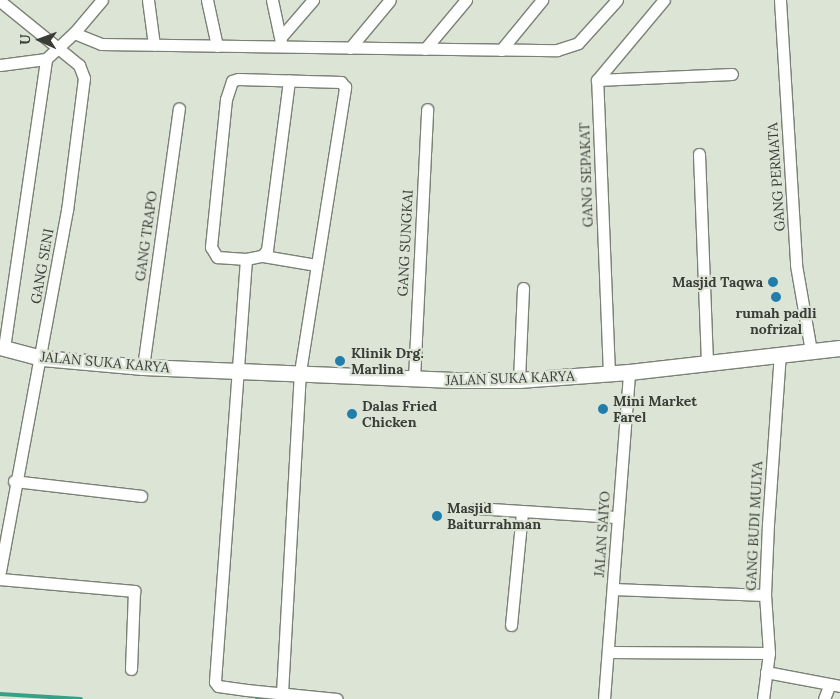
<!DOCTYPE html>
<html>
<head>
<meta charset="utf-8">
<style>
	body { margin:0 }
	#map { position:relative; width:840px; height:699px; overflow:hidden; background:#dce4d6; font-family:Lora,serif }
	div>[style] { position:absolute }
	.stream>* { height:4px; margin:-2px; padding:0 2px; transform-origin:2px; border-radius:2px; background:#36a187 }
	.roads { filter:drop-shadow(1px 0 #7a8175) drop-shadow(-1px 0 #7a8175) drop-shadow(0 1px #7a8175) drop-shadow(0 -1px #7a8175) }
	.minor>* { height:11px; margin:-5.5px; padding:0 5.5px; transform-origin:5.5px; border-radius:5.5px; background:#fff }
	.secondary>* { height:15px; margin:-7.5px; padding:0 7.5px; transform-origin:7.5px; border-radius:7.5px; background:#fff }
	.dots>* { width:14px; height:14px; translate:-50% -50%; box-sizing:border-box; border:2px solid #dce4d6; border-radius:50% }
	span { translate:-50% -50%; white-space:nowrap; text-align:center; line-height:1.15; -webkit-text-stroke:4.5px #dce4d6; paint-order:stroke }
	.street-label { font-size:14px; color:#393c37 }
	.poi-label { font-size:14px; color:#393c37; font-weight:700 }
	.right { translate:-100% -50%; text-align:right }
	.left { translate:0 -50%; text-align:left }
	.north { position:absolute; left:15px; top:15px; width:50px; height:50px; -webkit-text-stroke:4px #dce4d6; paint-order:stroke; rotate:272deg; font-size:14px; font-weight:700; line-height:20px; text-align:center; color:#393c37 }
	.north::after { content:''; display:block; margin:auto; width:18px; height:22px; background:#393c37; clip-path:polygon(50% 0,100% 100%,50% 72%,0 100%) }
</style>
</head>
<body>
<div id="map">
	<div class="stream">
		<i style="left:0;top:694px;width:81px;rotate:3.5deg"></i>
		<i style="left:257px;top:699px;width:4px"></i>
	</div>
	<div class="roads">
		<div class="minor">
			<i style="left:148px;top:0;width:45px;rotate:82.4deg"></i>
			<i style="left:207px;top:0;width:47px;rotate:77.7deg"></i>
			<i style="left:272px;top:0;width:43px;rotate:77.9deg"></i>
			<i style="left:780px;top:0;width:265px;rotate:86.5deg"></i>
			<i style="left:796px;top:265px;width:87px;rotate:80.1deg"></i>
			<i style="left:0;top:1px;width:102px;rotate:39deg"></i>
			<i style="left:79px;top:65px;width:14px;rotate:69deg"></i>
			<i style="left:84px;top:78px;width:133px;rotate:97.3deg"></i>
			<i style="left:67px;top:210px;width:367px;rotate:100.5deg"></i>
			<i style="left:74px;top:33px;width:29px;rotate:22deg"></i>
			<i style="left:101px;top:44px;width:456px;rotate:0.8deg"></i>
			<i style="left:557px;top:50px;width:22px;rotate:-18deg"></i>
			<i style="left:578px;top:43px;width:58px;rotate:-47.8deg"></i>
			<i style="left:281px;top:37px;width:49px;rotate:-49.1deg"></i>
			<i style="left:350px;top:48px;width:62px;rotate:-50.2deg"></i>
			<i style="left:425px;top:49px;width:64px;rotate:-50.1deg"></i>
			<i style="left:501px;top:50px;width:65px;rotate:-50.6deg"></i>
			<i style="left:0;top:65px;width:46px;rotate:-7.4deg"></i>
			<i style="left:597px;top:80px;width:135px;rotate:-2.5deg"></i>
			<i style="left:699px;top:154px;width:207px;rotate:87.8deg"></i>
			<i style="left:263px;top:256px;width:54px;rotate:9.6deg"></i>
			<i style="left:246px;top:259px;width:16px;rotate:-11deg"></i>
			<i style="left:262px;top:256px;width:8px;rotate:-50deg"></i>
			<i style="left:267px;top:250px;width:171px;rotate:-82.6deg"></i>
			<i style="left:4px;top:348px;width:292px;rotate:-81.7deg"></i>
			<i style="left:46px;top:59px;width:38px;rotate:-43deg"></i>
			<i style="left:74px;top:33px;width:43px;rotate:-49.7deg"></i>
			<i style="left:143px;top:367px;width:261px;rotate:-82.1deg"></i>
			<i style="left:609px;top:374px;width:294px;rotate:-92.3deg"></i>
			<i style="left:597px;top:80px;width:104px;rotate:-50.1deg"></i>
			<i style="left:414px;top:379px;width:270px;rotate:-87.2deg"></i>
			<i style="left:519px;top:380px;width:92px;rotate:-87.5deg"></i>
			<i style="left:14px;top:481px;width:128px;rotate:6.7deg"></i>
			<i style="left:477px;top:508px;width:141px;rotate:3.7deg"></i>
			<i style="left:0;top:579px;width:135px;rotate:5.1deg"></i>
			<i style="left:134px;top:591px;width:78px;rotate:92.2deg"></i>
			<i style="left:613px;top:589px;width:152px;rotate:2.3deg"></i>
			<i style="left:511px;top:625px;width:114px;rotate:-84.4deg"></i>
			<i style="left:609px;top:652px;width:160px;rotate:0.4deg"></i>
			<i style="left:766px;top:672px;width:75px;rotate:10.7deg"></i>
			<i style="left:282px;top:693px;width:322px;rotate:-86.8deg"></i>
			<i style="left:300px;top:372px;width:289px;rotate:-81deg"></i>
			<i style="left:345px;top:87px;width:6px;rotate:-129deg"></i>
			<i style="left:341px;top:82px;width:103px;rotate:-178.3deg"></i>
			<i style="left:238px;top:79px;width:6px;rotate:162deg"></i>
			<i style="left:232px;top:81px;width:19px;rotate:108deg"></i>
			<i style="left:226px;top:99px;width:149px;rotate:95.8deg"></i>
			<i style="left:211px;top:247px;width:12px;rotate:59deg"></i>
			<i style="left:217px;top:257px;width:29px;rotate:4deg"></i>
			<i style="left:246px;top:259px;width:424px;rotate:94.2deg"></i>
			<i style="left:215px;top:682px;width:5px;rotate:53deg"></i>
			<i style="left:218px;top:686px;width:29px;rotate:8deg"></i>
			<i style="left:247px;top:690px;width:90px;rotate:5.7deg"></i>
			<i style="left:604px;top:699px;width:328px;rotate:-85.6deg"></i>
			<i style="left:763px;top:699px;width:46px;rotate:-82.6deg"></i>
			<i style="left:769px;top:653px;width:58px;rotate:-93.9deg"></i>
			<i style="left:765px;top:595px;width:71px;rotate:-87.6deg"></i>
			<i style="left:768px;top:524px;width:170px;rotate:-86deg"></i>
			<i style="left:824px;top:699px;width:14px;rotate:-69deg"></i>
		</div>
		<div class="secondary">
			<i style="left:0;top:347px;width:43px;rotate:14.7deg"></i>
			<i style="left:42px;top:358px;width:101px;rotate:5.1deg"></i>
			<i style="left:143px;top:367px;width:311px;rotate:2.4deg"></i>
			<i style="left:454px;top:380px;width:65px"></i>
			<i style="left:519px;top:380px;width:110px;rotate:-4.2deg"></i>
			<i style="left:629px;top:372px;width:212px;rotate:-6.5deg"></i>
		</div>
	</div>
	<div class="dots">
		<i style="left:773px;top:282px;background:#217eab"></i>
		<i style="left:776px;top:297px;background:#217eab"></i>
		<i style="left:340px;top:361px;background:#217eab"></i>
		<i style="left:603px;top:409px;background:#217eab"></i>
		<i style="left:352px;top:414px;background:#217eab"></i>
		<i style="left:437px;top:516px;background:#217eab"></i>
	</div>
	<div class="street-label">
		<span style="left:586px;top:175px;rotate:-92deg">GANG SEPAKAT</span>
		<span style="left:776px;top:177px;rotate:-94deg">GANG PERMATA</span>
		<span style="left:146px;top:236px;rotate:-82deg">GANG TRAPO</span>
		<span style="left:405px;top:243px;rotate:-87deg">GANG SUNGKAI</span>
		<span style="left:42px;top:266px;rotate:-80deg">GANG SENI</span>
		<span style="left:105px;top:362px;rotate:5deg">JALAN SUKA KARYA</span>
		<span style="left:510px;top:378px;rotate:-2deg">JALAN SUKA KARYA</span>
		<span style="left:754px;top:526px;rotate:-87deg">GANG BUDI MULYA</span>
		<span style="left:602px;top:534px;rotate:-86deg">JALAN SAIYO</span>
	</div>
	<div class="poi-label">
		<span class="right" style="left:763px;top:282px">Masjid Taqwa</span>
		<span style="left:776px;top:321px">rumah padli<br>nofrizal</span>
		<span class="left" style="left:351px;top:361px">Klinik Drg.<br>Marlina</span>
		<span class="left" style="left:613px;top:409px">Mini Market<br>Farel</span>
		<span class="left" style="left:362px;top:414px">Dalas Fried<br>Chicken</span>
		<span class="left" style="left:447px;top:516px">Masjid<br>Baiturrahman</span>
	</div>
	<div class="north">U</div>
</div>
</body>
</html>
